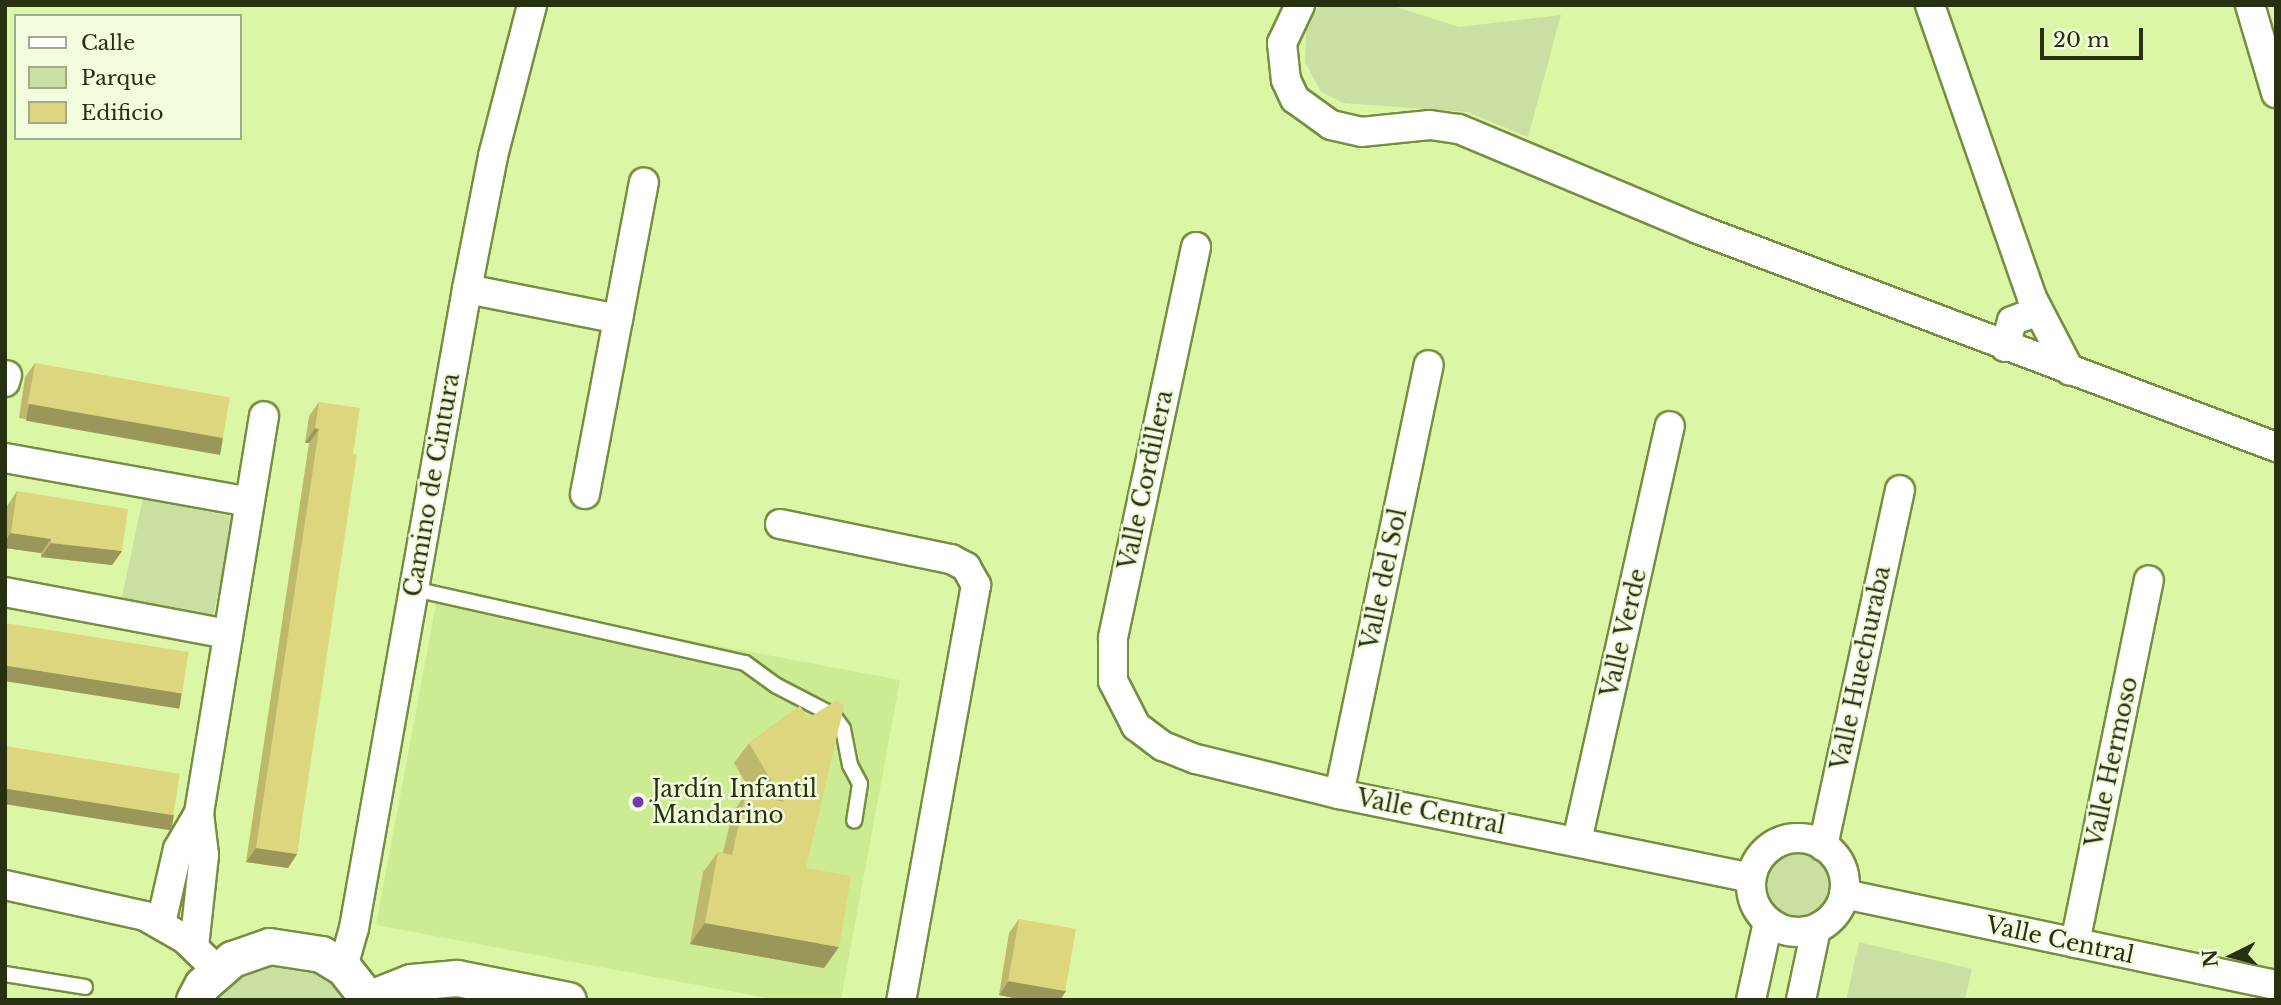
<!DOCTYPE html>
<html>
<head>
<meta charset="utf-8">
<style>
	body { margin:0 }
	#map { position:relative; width:2281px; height:1005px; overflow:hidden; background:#dbf7a6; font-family:"Libre Baskerville",serif }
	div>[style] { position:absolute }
	.built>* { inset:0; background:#cdeb92 }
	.green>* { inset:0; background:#cae0a2; transform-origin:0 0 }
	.round { border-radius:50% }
	.roads { filter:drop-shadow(2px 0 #758e40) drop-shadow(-2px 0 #758e40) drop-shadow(0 2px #758e40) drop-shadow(0 -2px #758e40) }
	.service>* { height:14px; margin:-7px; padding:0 7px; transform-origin:7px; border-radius:7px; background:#fff }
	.minor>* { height:28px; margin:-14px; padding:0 14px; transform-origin:14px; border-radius:14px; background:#fff }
	.minor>.ring { margin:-14px; padding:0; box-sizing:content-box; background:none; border:28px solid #fff; border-radius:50% }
	.tertiary>* { height:35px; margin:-17.5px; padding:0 17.5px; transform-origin:17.5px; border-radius:17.5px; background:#fff }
	.wall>* { inset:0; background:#beb86d }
	.shaded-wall>* { inset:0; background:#9b9659; transform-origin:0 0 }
	.building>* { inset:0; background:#ddd67f; transform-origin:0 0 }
	.dots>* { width:19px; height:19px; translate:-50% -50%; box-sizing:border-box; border:4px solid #f1fddd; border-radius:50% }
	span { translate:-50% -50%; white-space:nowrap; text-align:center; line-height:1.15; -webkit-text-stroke:5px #f1fddd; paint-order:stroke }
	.street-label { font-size:23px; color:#273111 }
	.poi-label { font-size:23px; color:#273111 }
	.left { translate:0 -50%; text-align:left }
	.frame { position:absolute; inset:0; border:7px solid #273111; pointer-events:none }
	.legend { position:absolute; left:14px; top:14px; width:228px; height:126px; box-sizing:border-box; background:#f1fddd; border:2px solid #a0ab8b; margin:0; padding:9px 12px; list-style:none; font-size:21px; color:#273111 }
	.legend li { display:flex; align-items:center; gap:14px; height:35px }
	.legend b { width:35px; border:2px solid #a0ab8b }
	.north { position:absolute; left:2197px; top:921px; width:70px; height:70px; -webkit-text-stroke:5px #f1fddd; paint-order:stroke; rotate:264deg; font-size:19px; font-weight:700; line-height:28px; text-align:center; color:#273111 }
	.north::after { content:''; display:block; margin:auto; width:24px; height:32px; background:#273111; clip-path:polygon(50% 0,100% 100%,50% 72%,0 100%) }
	.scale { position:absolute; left:2040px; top:28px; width:103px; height:32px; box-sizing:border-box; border:4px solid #273111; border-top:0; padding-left:9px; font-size:21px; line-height:24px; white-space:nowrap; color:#273111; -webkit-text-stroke:5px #f1fddd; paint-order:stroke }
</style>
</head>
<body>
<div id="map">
	<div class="built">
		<i style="clip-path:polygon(438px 593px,900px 680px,841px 1000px,778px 1000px,376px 925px)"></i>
	</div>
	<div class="green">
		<i style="clip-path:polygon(1319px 5px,1390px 5px,1459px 27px,1561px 15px,1528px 137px,1467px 112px,1343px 103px,1321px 92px,1305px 62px,1306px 31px)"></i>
		<i style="left:143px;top:498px;width:93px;height:105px;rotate:12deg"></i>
		<i class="round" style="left:1767px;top:851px;width:66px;height:66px"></i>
		<i style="clip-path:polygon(1859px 942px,1972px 969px,1965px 1000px,1846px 1000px)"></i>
		<i style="clip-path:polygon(269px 962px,306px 965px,338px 984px,350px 1000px,210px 1000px,235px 975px)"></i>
	</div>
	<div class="roads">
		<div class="service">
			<i style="left:414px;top:589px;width:339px;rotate:12.6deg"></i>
			<i style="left:745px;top:663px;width:39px;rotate:36deg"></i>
			<i style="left:777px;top:686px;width:63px;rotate:27.4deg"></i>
			<i style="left:833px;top:715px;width:17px;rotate:54deg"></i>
			<i style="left:843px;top:729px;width:37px;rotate:79deg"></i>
			<i style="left:850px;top:765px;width:21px;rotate:62deg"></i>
			<i style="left:860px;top:784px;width:37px;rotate:99deg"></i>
			<i style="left:5px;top:974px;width:81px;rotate:9.2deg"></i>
		</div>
		<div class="minor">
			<i style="left:1300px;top:5px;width:42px;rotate:115.3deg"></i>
			<i style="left:1282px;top:43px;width:37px;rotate:84deg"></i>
			<i style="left:1286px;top:80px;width:21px;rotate:65deg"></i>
			<i style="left:1295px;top:99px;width:44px;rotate:35.8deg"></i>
			<i style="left:1331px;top:125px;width:31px;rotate:13deg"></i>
			<i style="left:1361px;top:132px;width:69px;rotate:-5.8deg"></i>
			<i style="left:1430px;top:125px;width:29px;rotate:8deg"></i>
			<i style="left:1459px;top:129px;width:259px;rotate:22.7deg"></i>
			<i style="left:1698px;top:229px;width:618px;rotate:20.66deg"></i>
			<i style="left:1930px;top:5px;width:310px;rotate:70.8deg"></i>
			<i style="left:2032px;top:298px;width:82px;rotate:62.5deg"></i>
			<i style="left:2250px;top:5px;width:92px;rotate:73.5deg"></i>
			<i style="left:1196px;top:247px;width:400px;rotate:102deg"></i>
			<i style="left:1113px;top:638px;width:43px;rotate:90deg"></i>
			<i style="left:1113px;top:681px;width:51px;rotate:62.9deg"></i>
			<i style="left:1136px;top:726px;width:34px;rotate:37deg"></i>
			<i style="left:1163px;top:746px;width:35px;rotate:22deg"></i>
			<i style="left:1196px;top:759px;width:147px;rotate:13.8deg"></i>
			<i style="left:1339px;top:794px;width:421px;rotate:11.5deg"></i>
			<i style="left:467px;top:289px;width:154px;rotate:11.2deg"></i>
			<i style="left:2005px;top:347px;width:27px;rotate:-75deg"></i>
			<i style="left:2012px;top:321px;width:28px;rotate:-21deg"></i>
			<i style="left:5px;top:382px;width:7px;rotate:-74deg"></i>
			<i style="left:5px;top:458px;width:248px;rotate:10.2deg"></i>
			<i style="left:585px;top:494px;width:317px;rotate:-79.3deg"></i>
			<i style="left:780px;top:524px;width:175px;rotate:11.6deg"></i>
			<i style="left:951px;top:559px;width:17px;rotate:28deg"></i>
			<i style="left:966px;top:567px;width:21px;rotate:61deg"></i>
			<i style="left:976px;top:585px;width:422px;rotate:100.2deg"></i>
			<i style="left:5px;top:592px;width:227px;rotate:10.7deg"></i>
			<i style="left:1339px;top:794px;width:438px;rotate:-78.2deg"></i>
			<i class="ring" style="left:1751px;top:838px;width:66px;height:66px"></i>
			<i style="left:1577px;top:841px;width:425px;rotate:-77.4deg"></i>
			<i style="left:1823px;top:846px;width:364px;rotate:-77.8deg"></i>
			<i style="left:5px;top:885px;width:143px;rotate:12.5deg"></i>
			<i style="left:145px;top:916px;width:46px;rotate:29.9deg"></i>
			<i style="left:185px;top:939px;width:28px;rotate:44deg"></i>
			<i style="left:1844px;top:894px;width:441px;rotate:11.9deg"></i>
			<i style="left:161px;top:923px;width:76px;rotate:-77.1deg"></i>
			<i style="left:178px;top:849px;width:42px;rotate:-59.7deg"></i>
			<i style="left:2075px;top:943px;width:370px;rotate:-78.5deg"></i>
			<i style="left:194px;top:947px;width:93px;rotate:-83.8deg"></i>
			<i style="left:204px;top:855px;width:42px;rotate:-96.8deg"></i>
			<i style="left:199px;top:813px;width:402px;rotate:-80.7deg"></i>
			<i style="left:343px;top:967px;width:41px;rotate:-74.2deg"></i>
			<i style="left:354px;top:928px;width:649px;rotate:-79.97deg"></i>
			<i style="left:467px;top:289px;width:136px;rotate:-78.9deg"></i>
			<i style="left:493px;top:156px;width:156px;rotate:-75.5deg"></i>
			<i style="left:1751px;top:1000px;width:80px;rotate:-77.7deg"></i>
			<i style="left:1801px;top:1000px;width:73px;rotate:-78.1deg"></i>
		</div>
		<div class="tertiary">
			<i style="left:368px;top:999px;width:46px;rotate:-21.6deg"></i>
			<i style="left:411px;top:982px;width:46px;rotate:-5deg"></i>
			<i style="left:457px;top:978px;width:113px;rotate:11.2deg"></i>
			<i style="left:194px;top:1000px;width:17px;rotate:-62deg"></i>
			<i style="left:202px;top:985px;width:40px;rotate:-41deg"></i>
			<i style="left:232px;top:959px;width:39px;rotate:-19deg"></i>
			<i style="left:269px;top:946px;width:53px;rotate:8.7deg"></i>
			<i style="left:321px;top:954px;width:26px;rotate:31deg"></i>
			<i style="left:343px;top:967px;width:42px;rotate:51.8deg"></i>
		</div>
	</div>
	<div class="wall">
		<i style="clip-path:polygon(35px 363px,223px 437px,213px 452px,19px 418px,25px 377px)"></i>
		<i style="clip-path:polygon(319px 402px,353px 454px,297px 854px,288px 868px,246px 862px,309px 443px,305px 443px,309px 416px)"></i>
		<i style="clip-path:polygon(17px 491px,122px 551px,112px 565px,41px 557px,41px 553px,5px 548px,5px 515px,7px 506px)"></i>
		<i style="clip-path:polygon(800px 706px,806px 868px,824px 968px,690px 944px,703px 872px,718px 852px,723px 853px,732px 814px,746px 793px,753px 795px,734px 763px,749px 743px)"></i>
		<i style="clip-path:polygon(1019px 919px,1066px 991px,1060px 1000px,1025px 1000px,999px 995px,1009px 933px)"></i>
	</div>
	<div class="shaded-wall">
		<i style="left:29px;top:404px;width:197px;height:17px;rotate:10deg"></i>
		<i style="clip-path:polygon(315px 428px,319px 429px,309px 443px,305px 443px)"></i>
		<i style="clip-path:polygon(11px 533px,51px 539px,41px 553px,5px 548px,5px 541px)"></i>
		<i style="clip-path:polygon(51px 543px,122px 551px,112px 565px,41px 557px)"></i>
		<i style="left:5px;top:665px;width:179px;height:16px;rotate:9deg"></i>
		<i style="left:5px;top:788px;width:171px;height:16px;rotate:9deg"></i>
		<i style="clip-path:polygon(256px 848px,297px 854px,288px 868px,246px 862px)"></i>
		<i style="clip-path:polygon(705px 923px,839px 947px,824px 968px,690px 944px)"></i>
		<i style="clip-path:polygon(1009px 981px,1066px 991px,1060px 1000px,1025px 1000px,999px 995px)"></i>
	</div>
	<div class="building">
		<i style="left:35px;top:363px;width:198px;height:41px;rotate:10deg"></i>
		<i style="clip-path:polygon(319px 402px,360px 408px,353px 454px,357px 454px,297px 854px,256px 848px,319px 429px,315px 428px)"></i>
		<i style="clip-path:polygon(17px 491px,128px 509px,122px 551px,51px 543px,51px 539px,11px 533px)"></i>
		<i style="left:5px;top:623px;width:186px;height:42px;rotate:9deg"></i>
		<i style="clip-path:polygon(837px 700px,844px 706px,806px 868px,851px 876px,839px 947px,705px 923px,718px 852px,732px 855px,746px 793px,784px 802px,749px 743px,800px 706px,808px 718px)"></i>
		<i style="left:5px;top:746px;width:177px;height:42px;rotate:9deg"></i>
		<i style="left:1019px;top:919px;width:58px;height:63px;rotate:10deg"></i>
	</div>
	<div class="dots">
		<i style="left:638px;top:802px;background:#7539ae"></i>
	</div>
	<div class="street-label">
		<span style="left:1146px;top:480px;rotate:-78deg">Valle Cordillera</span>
		<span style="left:432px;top:485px;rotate:-80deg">Camino de Cintura</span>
		<span style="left:1384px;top:579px;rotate:-78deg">Valle del Sol</span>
		<span style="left:1624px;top:633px;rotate:-77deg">Valle Verde</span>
		<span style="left:1861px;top:668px;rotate:-78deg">Valle Huechuraba</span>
		<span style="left:2112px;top:762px;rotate:-78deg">Valle Hermoso</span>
		<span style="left:1431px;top:812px;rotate:11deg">Valle Central</span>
		<span style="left:2060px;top:940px;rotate:12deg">Valle Central</span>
	</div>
	<div class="poi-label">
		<span class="left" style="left:652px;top:802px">Jardín Infantil<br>Mandarino</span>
	</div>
	<div class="frame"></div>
	<ul class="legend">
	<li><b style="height:9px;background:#fff"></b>Calle</li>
	<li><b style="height:19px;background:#cae0a2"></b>Parque</li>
	<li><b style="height:19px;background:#ddd67f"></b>Edificio</li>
	</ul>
	<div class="north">N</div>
	<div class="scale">20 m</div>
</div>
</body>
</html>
